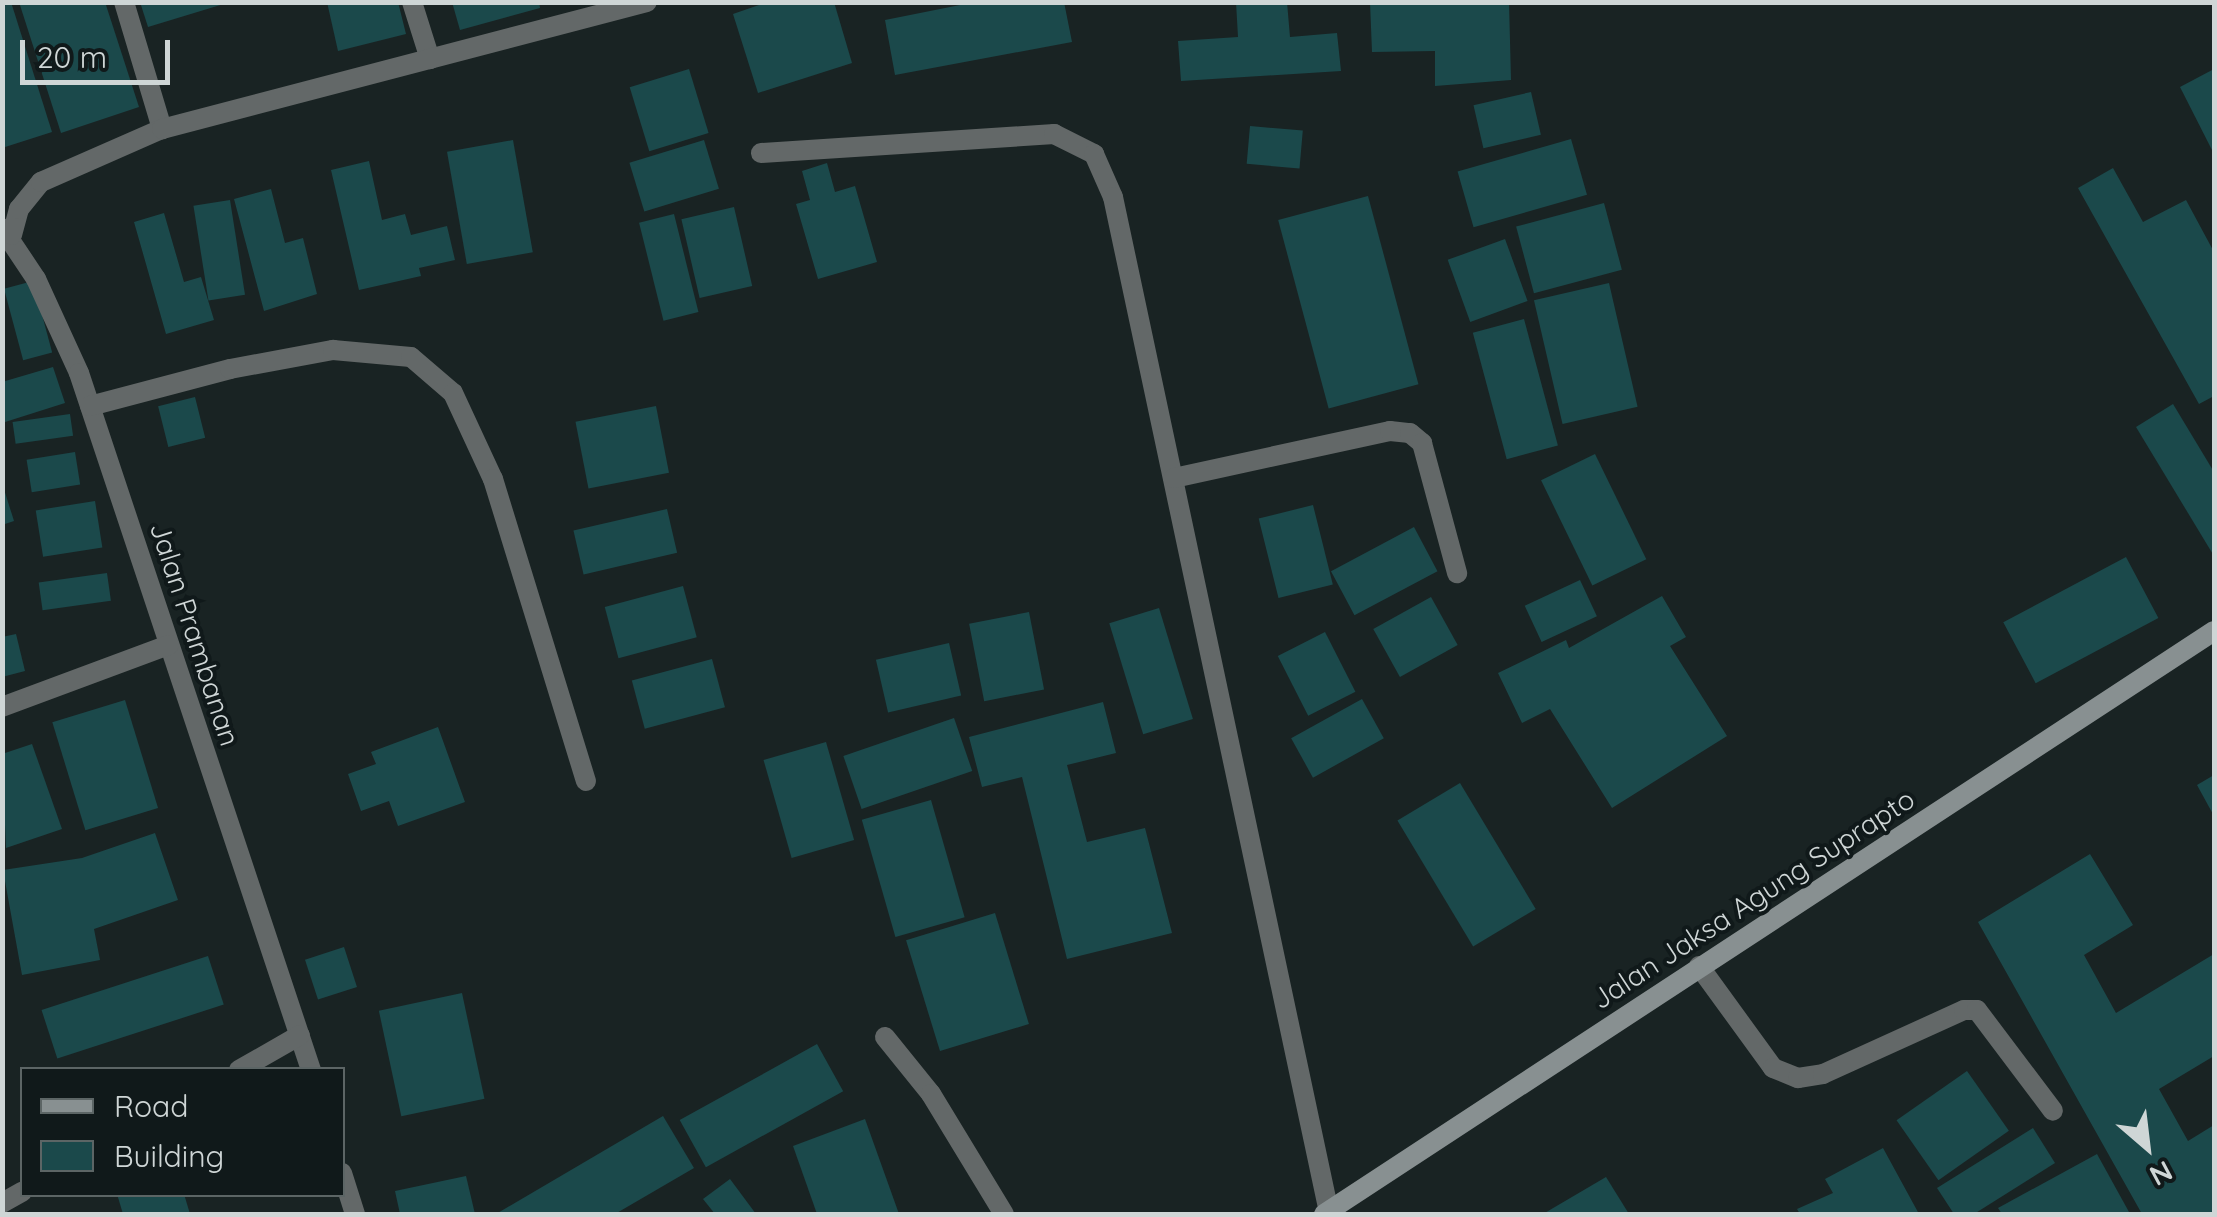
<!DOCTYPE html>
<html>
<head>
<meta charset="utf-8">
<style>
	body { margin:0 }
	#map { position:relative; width:2217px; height:1217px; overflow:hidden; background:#192323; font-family:Quicksand,sans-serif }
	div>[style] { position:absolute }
	.building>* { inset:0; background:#1b494b; transform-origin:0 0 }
	.lane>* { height:20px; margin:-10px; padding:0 10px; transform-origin:10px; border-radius:10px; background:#636868 }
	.street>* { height:20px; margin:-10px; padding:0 10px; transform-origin:10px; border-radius:10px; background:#636868 }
	.secondary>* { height:20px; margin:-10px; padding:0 10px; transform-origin:10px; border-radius:10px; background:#889091 }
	span { translate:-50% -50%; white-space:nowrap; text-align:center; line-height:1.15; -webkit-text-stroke:8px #10191a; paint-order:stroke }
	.street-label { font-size:28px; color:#cfd6d6 }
	.frame { position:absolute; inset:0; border:5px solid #cfd6d6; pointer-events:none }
	.legend { position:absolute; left:20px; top:1067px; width:325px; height:130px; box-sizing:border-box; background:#10191a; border:2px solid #5c6565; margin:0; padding:12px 18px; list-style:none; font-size:30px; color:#cfd6d6 }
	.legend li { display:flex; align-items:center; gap:20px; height:50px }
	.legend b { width:50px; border:2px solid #5c6565 }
	.north { position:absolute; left:2097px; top:1097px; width:100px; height:100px; -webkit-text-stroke:8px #10191a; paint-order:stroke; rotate:152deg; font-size:28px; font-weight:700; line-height:40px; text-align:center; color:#cfd6d6 }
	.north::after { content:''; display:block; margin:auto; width:35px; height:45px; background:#cfd6d6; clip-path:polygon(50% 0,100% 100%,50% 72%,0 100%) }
	.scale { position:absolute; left:20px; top:40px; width:150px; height:45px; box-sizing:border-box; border:5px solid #cfd6d6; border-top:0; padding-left:12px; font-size:30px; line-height:35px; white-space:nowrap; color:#cfd6d6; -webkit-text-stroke:8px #10191a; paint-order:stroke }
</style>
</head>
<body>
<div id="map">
	<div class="building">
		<i style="clip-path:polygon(11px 2px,52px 132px,2px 148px,2px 5px)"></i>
		<i style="clip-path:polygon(19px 2px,105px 2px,139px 107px,61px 133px)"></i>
		<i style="clip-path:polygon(140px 2px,227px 2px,227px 3px,148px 27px)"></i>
		<i style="clip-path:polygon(327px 2px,398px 2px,406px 34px,338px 51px)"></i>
		<i style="clip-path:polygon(452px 2px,539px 2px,540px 8px,460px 30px)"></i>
		<i style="clip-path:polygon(768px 2px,834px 2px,852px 63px,758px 93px,733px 14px)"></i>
		<i style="clip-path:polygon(975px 2px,1064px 2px,1072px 42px,895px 75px,885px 20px)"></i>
		<i style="clip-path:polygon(1236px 2px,1287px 2px,1290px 37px,1337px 33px,1341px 71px,1181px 81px,1178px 41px,1238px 37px)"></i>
		<i style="clip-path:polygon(1370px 2px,1509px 2px,1511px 80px,1435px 86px,1435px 51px,1372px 52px)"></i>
		<i style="left:689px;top:69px;width:67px;height:62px;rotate:73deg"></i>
		<i style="clip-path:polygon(2214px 69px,2214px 154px,2180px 87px)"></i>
		<i style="left:1531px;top:92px;width:44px;height:59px;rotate:77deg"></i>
		<i style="left:1250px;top:126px;width:53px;height:38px;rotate:5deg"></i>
		<i style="left:1571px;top:139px;width:58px;height:118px;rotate:74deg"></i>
		<i style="left:513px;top:140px;width:114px;height:67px;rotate:80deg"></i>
		<i style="left:704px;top:140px;width:51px;height:78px;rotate:73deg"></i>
		<i style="clip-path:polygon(369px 161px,382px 220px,405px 214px,411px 235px,447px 226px,455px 260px,419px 268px,421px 276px,359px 290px,331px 170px)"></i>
		<i style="clip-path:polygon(827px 163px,835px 192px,855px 186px,877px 262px,818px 279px,796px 204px,810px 200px,802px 171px)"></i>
		<i style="clip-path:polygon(2113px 168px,2143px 222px,2186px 200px,2214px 252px,2214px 396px,2199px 404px,2078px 188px)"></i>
		<i style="clip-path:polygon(271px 189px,285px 243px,303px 238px,317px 294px,264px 311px,234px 199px)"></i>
		<i style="left:1368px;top:196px;width:195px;height:93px;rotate:75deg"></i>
		<i style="left:230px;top:200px;width:96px;height:37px;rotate:81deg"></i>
		<i style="left:1604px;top:203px;width:69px;height:91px;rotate:75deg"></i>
		<i style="left:734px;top:207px;width:81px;height:54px;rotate:77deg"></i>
		<i style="clip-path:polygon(164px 213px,184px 282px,201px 277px,214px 320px,166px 334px,134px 222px)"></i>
		<i style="left:674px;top:214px;width:101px;height:36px;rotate:76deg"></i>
		<i style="left:1505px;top:239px;width:66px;height:61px;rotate:70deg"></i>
		<i style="left:33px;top:281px;width:74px;height:30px;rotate:75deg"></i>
		<i style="left:1609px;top:283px;width:127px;height:77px;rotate:77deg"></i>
		<i style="left:1524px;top:319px;width:131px;height:53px;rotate:75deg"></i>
		<i style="clip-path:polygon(53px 367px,65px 403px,2px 423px,2px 382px)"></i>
		<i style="left:195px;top:397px;width:42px;height:38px;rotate:76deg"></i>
		<i style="clip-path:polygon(2173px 404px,2214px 472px,2214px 556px,2136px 427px)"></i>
		<i style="left:656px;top:406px;width:68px;height:82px;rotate:79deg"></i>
		<i style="left:70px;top:414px;width:22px;height:58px;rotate:82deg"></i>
		<i style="left:75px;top:452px;width:33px;height:49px;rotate:81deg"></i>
		<i style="left:1595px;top:454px;width:117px;height:60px;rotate:64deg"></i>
		<i style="clip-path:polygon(2px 483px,14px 521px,2px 525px)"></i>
		<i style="left:95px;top:501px;width:47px;height:60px;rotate:81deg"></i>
		<i style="left:1313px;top:505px;width:82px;height:56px;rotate:76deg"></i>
		<i style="left:667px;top:509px;width:45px;height:96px;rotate:77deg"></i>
		<i style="left:1414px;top:527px;width:50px;height:94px;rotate:62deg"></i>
		<i style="left:2126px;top:557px;width:69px;height:139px;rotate:62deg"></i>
		<i style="left:107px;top:573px;width:28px;height:69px;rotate:82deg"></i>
		<i style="left:1580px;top:580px;width:40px;height:61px;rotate:65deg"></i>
		<i style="left:683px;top:586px;width:53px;height:81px;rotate:75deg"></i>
		<i style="clip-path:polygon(1662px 596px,1686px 637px,1670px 646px,1727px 736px,1612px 808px,1550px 709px,1522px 723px,1498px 673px,1566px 640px,1569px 648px)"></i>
		<i style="left:1431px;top:597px;width:55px;height:66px;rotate:61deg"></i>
		<i style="left:1159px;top:608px;width:116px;height:52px;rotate:73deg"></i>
		<i style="left:1029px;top:612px;width:79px;height:61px;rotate:79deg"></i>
		<i style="left:1325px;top:632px;width:67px;height:53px;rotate:63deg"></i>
		<i style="clip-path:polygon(16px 634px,25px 671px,2px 677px,2px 637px)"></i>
		<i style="left:949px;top:643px;width:54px;height:75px;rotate:77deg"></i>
		<i style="left:712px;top:659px;width:50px;height:83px;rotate:75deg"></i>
		<i style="left:1362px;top:699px;width:45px;height:81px;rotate:61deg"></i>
		<i style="left:125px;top:700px;width:113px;height:76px;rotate:73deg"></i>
		<i style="clip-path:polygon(1103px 702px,1116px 753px,1067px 765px,1087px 842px,1145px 828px,1172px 933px,1067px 959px,1022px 777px,982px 787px,969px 737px)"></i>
		<i style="left:954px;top:718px;width:56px;height:117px;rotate:71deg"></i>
		<i style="clip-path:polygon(438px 727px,465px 802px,398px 826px,389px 801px,361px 811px,348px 774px,376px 764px,371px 752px)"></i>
		<i style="left:826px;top:742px;width:102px;height:65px;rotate:74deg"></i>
		<i style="clip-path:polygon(32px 744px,62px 829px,6px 848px,2px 754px)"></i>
		<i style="clip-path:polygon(2214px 775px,2214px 816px,2197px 785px)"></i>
		<i style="left:1460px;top:783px;width:147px;height:73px;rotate:59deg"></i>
		<i style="left:931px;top:800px;width:122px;height:72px;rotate:74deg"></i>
		<i style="clip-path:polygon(155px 833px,178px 900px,94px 929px,100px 960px,22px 975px,3px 870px,82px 858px)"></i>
		<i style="clip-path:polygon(2090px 854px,2133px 925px,2084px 955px,2116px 1013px,2214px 954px,2214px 1056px,2159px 1089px,2188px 1141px,2214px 1125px,2214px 1214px,2142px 1214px,1978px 922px)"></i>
		<i style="left:995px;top:913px;width:116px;height:93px;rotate:73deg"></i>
		<i style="left:344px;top:947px;width:42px;height:41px;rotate:72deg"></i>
		<i style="left:208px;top:956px;width:51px;height:175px;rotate:72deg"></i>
		<i style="left:462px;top:993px;width:108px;height:85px;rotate:78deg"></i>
		<i style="left:817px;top:1044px;width:54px;height:157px;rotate:61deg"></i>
		<i style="left:1967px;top:1071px;width:73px;height:86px;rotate:55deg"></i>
		<i style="clip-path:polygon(663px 1116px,694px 1168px,615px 1214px,496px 1214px)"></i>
		<i style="clip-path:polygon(865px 1119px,899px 1214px,817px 1214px,793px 1146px)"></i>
		<i style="clip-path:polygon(2033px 1128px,2055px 1163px,1974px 1214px,1954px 1214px,1937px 1188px)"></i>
		<i style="clip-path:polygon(1883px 1148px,1919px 1214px,1800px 1214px,1797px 1209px,1833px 1193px,1825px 1179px)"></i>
		<i style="clip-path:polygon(2097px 1154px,2129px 1212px,2002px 1214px,1998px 1208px)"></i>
		<i style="clip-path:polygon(466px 1176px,475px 1214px,400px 1214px,395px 1191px)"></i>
		<i style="clip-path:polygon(1606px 1177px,1629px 1214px,1543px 1214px)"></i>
		<i style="clip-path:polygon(730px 1179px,756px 1214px,715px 1214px,703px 1199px)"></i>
		<i style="clip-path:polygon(117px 1194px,184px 1194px,190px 1214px,123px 1214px)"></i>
	</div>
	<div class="lane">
		<i style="left:1699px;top:966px;width:126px;rotate:54deg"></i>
		<i style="left:1773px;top:1068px;width:27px;rotate:22deg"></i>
		<i style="left:1798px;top:1078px;width:25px;rotate:-9deg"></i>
		<i style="left:1823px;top:1074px;width:155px;rotate:-24.4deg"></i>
		<i style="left:1964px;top:1010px;width:13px"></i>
		<i style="left:1977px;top:1010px;width:126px;rotate:53deg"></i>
		<i style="left:885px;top:1037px;width:73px;rotate:51.1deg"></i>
		<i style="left:931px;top:1094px;width:140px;rotate:58.7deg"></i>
	</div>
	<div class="street">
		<i style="left:124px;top:2px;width:133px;rotate:73.3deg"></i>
		<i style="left:412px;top:2px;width:60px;rotate:72.5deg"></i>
		<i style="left:761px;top:153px;width:294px;rotate:-3.7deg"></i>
		<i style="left:1054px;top:134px;width:45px;rotate:26.6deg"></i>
		<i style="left:1094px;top:154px;width:47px;rotate:66.2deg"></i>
		<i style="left:1113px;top:197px;width:1038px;rotate:77.99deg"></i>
		<i style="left:2px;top:228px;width:61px;rotate:56.3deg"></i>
		<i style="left:36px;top:279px;width:103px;rotate:65.4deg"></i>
		<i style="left:79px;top:373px;width:735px;rotate:71.59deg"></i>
		<i style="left:12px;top:235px;width:27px;rotate:-75deg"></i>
		<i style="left:19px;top:209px;width:35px;rotate:-51deg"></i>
		<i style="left:41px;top:182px;width:132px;rotate:-23.7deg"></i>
		<i style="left:162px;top:129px;width:501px;rotate:-14.67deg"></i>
		<i style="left:90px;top:406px;width:145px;rotate:-14.8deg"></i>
		<i style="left:230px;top:369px;width:105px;rotate:-10.5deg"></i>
		<i style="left:333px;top:350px;width:78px;rotate:5.1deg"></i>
		<i style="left:411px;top:357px;width:55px;rotate:40.6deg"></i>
		<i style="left:453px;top:393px;width:95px;rotate:65.1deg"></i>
		<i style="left:493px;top:479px;width:316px;rotate:72.9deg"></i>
		<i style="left:1174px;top:478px;width:221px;rotate:-12.3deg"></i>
		<i style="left:1390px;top:431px;width:20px;rotate:6deg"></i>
		<i style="left:1410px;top:433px;width:16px;rotate:40deg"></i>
		<i style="left:1422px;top:443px;width:135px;rotate:74.9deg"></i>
		<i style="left:2px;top:707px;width:178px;rotate:-20.4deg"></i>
		<i style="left:239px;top:1070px;width:70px;rotate:-29.8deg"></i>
		<i style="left:342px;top:1173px;width:43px;rotate:72.4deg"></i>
		<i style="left:2px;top:1203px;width:23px;rotate:-29deg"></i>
	</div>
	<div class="secondary">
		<i style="left:1324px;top:1214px;width:1064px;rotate:-33.23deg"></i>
	</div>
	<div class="street-label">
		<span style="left:195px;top:634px;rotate:72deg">Jalan Prambanan</span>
		<span style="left:1753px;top:899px;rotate:-33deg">Jalan Jaksa Agung Suprapto</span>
	</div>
	<div class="frame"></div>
	<ul class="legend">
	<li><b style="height:12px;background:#889091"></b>Road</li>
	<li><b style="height:28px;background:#1b494b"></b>Building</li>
	</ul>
	<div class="north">N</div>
	<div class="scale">20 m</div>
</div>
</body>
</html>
